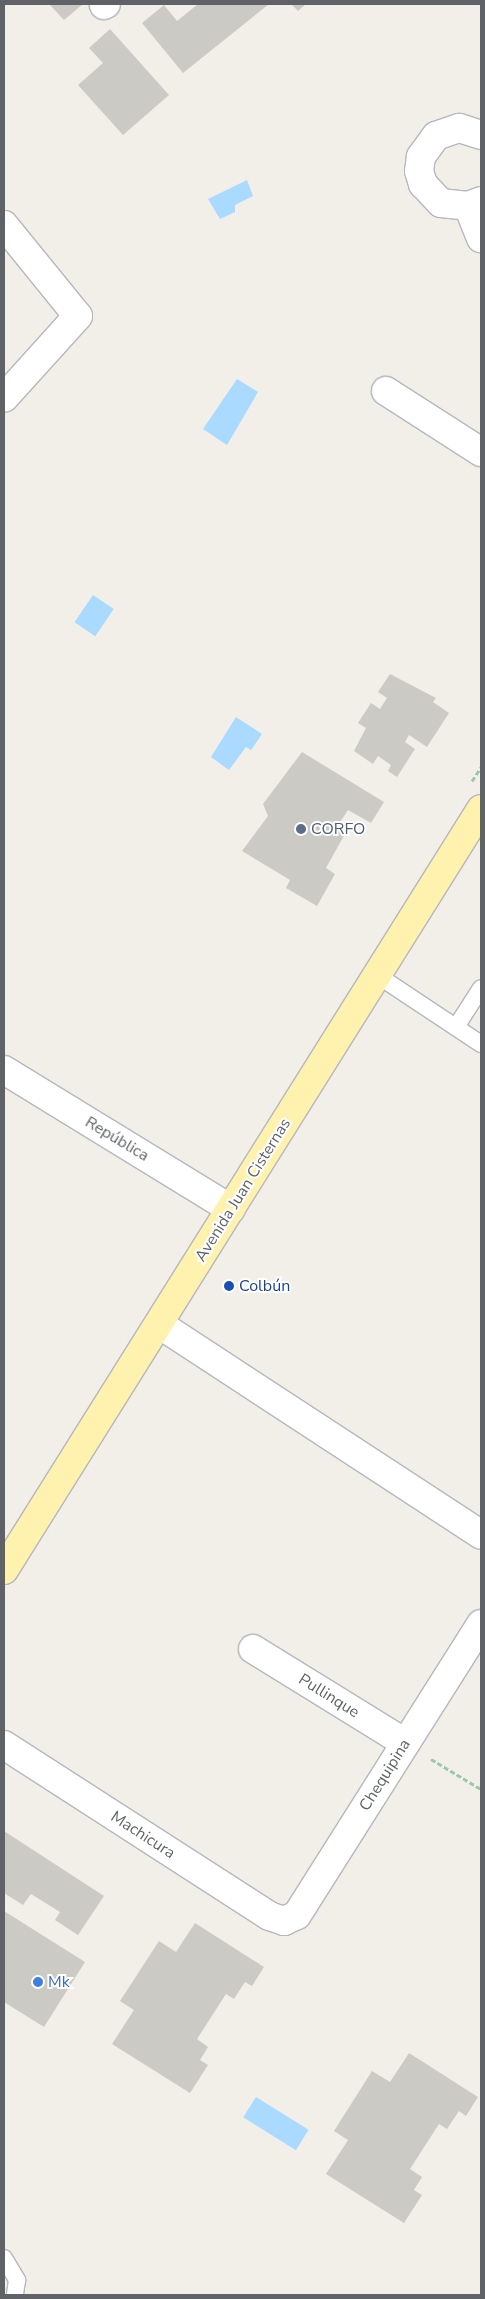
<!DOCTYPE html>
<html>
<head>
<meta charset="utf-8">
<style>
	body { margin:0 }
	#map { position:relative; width:485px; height:2299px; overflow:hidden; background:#f1efe8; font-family:"Nunito Sans",sans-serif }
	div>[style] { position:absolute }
	.water>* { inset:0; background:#aadaff; transform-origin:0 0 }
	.building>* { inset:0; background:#cccac5 }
	.path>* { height:3px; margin-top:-1.5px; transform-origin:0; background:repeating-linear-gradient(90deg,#9cc7a9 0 5px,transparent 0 7.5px) }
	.roads { filter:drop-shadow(1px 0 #b5b8bc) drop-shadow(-1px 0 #b5b8bc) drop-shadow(0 1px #b5b8bc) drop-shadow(0 -1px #b5b8bc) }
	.lane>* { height:16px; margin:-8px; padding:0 8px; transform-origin:8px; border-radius:8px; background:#fff }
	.street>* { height:28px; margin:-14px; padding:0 14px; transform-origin:14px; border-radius:14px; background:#fff }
	.primary>* { height:28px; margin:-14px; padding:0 14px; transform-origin:14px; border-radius:14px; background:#fff2af }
	.dots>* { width:14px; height:14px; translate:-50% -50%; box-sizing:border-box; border:2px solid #fff; border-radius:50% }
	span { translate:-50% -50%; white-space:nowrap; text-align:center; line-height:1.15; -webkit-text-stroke:4px #fff; paint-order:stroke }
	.service-label { font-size:16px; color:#4e5e75 }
	.left { translate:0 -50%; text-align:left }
	.street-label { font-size:16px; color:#5f6368 }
	.transit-label { font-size:16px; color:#164399 }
	.shop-label { font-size:16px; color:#366cbe }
	.frame { position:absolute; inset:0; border:5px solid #5f6368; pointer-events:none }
</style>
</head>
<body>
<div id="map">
	<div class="water">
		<i style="clip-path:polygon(247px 180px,253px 196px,235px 205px,235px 212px,220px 219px,208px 199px)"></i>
		<i style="clip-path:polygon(237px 379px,258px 392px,227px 445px,203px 429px)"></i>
		<i style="left:93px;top:595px;width:25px;height:33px;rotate:34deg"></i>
		<i style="clip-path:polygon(236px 717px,262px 734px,251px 750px,246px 747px,229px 770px,211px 757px)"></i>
		<i style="left:256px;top:2097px;width:62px;height:24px;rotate:32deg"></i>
	</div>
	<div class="building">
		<i style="clip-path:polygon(49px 4px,83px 4px,64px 20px)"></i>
		<i style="clip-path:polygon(198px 4px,269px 4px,183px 73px,142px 23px,164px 5px,177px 21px)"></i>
		<i style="clip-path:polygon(291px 4px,306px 4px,298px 11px)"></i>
		<i style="clip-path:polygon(110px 29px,169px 95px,123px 135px,78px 85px,103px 63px,89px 48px)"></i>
		<i style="clip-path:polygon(390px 674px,436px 698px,433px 702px,449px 713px,427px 747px,409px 735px,405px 742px,415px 749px,397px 777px,388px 771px,391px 765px,378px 756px,373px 764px,354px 751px,366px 728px,358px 723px,371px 703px,380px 709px,387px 698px,378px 692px)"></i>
		<i style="clip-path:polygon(302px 752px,384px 802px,371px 823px,348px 810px,338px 825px,346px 832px,326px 868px,335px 874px,317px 906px,286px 888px,290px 880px,242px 851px,268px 816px,263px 804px)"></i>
		<i style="clip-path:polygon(4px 1831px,104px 1896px,78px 1935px,55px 1920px,60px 1912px,31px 1894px,23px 1905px,4px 1893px)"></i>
		<i style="clip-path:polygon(4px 1911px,85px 1962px,44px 2027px,4px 2002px)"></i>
		<i style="clip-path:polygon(195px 1923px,264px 1967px,252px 1986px,245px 1982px,234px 1999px,226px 1994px,197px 2039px,208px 2047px,200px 2060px,208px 2065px,190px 2093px,112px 2044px,134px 2010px,120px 2001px,159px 1941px,176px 1952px)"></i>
		<i style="clip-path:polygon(409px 2053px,478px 2097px,466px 2116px,459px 2111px,447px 2129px,439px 2124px,410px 2169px,422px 2177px,414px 2190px,422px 2195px,404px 2223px,326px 2174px,348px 2140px,334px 2131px,372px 2071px,390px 2082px)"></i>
	</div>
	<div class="path">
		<i style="left:472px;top:781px;width:17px;rotate:-57deg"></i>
		<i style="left:431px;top:1759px;width:58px;rotate:31deg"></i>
	</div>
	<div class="roads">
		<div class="lane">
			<i style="left:377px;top:975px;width:125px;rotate:33.6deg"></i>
			<i style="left:456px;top:1027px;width:46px;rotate:-57.3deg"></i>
			<i style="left:4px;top:2258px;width:26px;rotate:59deg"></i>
			<i style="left:17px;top:2280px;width:15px;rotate:98deg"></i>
		</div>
		<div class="street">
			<i style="left:104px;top:5px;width:2px;rotate:-27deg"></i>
			<i style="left:481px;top:135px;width:23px;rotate:-162deg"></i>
			<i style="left:459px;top:128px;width:24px;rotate:161deg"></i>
			<i style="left:436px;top:136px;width:26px;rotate:126deg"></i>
			<i style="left:421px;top:157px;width:14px;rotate:98deg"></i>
			<i style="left:419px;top:171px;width:14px;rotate:73deg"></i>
			<i style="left:423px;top:184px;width:26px;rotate:47deg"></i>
			<i style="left:441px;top:203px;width:27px;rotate:6deg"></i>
			<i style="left:468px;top:206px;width:14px;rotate:-21deg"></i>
			<i style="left:468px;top:206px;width:35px;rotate:68deg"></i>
			<i style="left:4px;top:225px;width:117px;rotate:50.9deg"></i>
			<i style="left:78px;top:316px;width:110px;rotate:132.1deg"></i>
			<i style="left:386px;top:391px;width:113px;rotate:32.7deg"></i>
			<i style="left:4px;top:1070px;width:266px;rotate:31.5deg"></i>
			<i style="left:159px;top:1324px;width:385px;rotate:33.2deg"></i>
			<i style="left:253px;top:1649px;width:179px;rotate:31.7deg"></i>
			<i style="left:4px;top:1745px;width:315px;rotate:32.8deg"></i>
			<i style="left:269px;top:1916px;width:16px;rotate:18deg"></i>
			<i style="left:284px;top:1921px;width:14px;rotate:-25deg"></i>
			<i style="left:297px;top:1915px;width:344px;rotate:-57.7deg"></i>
		</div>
		<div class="primary">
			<i style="left:4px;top:1570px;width:898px;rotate:-57.92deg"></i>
		</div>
	</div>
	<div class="dots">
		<i style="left:301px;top:829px;background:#5c6f8a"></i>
		<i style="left:229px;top:1286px;background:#1a4fb4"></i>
		<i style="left:38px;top:1982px;background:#3f7fe0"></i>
	</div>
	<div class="service-label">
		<span class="left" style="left:311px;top:829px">CORFO</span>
	</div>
	<div class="street-label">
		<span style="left:117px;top:1139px;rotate:31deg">República</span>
		<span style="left:243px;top:1190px;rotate:-58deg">Avenida Juan Cisternas</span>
		<span style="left:329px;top:1696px;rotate:32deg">Pullinque</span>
		<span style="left:385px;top:1775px;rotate:-58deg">Chequipina</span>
		<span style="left:143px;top:1835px;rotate:33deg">Machicura</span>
	</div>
	<div class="transit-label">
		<span class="left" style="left:239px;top:1286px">Colbún</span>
	</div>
	<div class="shop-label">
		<span class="left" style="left:48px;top:1982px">Mk</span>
	</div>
	<div class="frame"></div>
</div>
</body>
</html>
